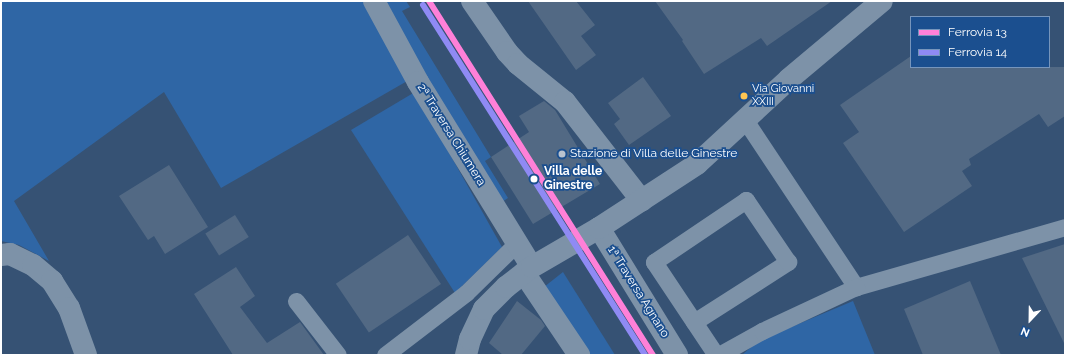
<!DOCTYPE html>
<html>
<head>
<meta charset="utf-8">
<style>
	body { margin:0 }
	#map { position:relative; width:1066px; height:356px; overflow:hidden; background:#365274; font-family:Raleway,sans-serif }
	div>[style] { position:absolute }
	.green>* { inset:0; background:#2f66a5 }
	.building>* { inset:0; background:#526984; transform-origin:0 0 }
	.lane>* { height:17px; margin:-8.5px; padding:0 8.5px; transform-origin:8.5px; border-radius:8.5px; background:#7d92a8 }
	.street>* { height:22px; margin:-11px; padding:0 11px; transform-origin:11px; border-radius:11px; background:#7d92a8 }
	.rail-1>* { height:6px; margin:-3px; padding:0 3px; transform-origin:3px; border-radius:3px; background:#ff80d8 }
	.rail-2>* { height:6px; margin:-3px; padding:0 3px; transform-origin:3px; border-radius:3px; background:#8f8af4 }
	.dots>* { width:11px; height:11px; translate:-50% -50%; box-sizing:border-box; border:2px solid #1b4f8f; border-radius:50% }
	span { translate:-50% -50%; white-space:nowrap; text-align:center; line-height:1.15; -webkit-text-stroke:3.5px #1b4f8f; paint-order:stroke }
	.bus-label { font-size:11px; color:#fff }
	.left { translate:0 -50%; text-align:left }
	.street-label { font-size:12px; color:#fff }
	.poi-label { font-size:12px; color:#fff }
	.stop-label { font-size:12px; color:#fff; font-weight:700 }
	.frame { position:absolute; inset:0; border:2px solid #fff; pointer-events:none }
	.legend { position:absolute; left:910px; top:16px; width:140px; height:52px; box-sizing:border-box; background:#1b4f8f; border:1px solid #7695bc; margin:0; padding:5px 7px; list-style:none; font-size:12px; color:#fff }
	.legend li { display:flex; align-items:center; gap:8px; height:20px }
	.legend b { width:20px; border:1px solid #7695bc }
	.north { position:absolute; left:1010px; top:300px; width:40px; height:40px; -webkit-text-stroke:3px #1b4f8f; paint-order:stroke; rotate:202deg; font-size:11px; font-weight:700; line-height:16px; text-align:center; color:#fff }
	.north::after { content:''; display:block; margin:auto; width:14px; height:18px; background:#fff; clip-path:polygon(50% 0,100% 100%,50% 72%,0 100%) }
</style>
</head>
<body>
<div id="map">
	<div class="green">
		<i style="clip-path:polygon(1px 1px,366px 1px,409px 80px,221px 188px,164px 92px,14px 201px,49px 261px,19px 245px,1px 241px)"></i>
		<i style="clip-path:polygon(385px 1px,406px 1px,410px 7px,402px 11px,491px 157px,485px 161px,508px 198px,502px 202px,430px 91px)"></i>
		<i style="clip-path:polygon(415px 92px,502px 247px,455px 293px,351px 130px)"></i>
		<i style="clip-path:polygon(563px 272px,615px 355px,590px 355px,544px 287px)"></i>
		<i style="clip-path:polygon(853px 301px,875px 355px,742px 355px,758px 341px)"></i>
	</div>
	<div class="building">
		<i style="clip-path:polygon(528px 1px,576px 1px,595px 25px,581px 36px,596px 55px,576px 70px)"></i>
		<i style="clip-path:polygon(655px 1px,832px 1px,767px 46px,761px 38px,704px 74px,682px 41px,683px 40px)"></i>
		<i style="clip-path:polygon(911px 56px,911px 67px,1065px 67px,1065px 116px,1048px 127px,1039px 114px,969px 159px,971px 165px,962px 171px,972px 186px,904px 232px,843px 143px,859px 132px,840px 105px)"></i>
		<i style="clip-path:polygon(643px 77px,671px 116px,629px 145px,614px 124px,620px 119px,608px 103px)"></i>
		<i style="clip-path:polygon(544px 101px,555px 110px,600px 184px,533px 224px,491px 157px,529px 132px,519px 116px)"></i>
		<i style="clip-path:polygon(169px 165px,208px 227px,165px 254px,154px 236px,148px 240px,119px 196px)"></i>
		<i style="left:235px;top:215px;width:26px;height:35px;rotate:58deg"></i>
		<i style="left:408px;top:235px;width:59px;height:87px;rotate:56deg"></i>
		<i style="clip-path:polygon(1065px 244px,1065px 345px,1022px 258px)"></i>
		<i style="clip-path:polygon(236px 267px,255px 296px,240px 307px,267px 343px,300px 322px,324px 355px,233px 355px,194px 294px)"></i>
		<i style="clip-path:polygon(970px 281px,1001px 355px,923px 355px,904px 309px)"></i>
		<i style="clip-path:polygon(517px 301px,541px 320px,545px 326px,521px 355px,503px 355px,489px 343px)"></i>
	</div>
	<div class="lane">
		<i style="left:745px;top:120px;width:201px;rotate:56.4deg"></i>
		<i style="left:856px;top:287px;width:217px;rotate:-16deg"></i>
		<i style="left:296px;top:301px;width:68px;rotate:52.1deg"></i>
		<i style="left:694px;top:322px;width:112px;rotate:-32.6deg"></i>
		<i style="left:788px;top:262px;width:75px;rotate:-124.1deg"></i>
		<i style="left:746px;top:200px;width:111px;rotate:146deg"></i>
		<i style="left:654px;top:262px;width:112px;rotate:56.3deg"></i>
		<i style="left:385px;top:355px;width:102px;rotate:-37.4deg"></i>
		<i style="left:466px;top:293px;width:71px;rotate:-44.4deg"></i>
		<i style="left:719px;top:355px;width:49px;rotate:-29.2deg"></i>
		<i style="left:762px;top:331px;width:104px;rotate:-25.1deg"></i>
	</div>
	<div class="street">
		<i style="left:374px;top:1px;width:92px;rotate:61.5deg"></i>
		<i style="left:418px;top:82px;width:217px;rotate:58.4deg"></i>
		<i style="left:472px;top:1px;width:62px;rotate:55.5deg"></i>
		<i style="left:507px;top:52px;width:16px;rotate:47deg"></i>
		<i style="left:518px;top:64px;width:60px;rotate:39deg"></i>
		<i style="left:565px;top:102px;width:125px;rotate:52.1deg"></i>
		<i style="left:599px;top:228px;width:149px;rotate:58.4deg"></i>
		<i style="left:1px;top:255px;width:9px;rotate:-6deg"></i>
		<i style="left:10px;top:254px;width:25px;rotate:26deg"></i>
		<i style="left:33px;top:265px;width:25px;rotate:40deg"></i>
		<i style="left:52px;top:281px;width:32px;rotate:58deg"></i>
		<i style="left:69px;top:308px;width:50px;rotate:70.1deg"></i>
		<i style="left:524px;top:273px;width:99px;rotate:56.1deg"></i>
		<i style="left:466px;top:355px;width:16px;rotate:-76deg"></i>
		<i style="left:470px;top:339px;width:33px;rotate:-65deg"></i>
		<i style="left:484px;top:309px;width:31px;rotate:-45deg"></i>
		<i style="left:506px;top:287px;width:33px;rotate:-38deg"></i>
		<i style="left:532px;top:267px;width:78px;rotate:-30.2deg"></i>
		<i style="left:599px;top:228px;width:117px;rotate:-33.1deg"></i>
		<i style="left:697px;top:164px;width:125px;rotate:-42.7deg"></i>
		<i style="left:789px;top:79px;width:121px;rotate:-40deg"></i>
	</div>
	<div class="rail-1">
		<i style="left:429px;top:1px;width:419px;rotate:57.7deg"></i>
	</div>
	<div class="rail-2">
		<i style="left:423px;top:5px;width:414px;rotate:57.6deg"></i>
	</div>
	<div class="dots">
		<i style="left:744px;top:96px;background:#fcc553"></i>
		<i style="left:562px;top:154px;background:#b9c2ce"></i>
		<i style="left:534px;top:179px;background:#fff"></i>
	</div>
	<div class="bus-label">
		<span class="left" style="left:752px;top:96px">Via Giovanni<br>XXIII</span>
	</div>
	<div class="street-label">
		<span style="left:451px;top:135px;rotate:58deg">2ª Traversa Chiumera</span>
		<span style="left:638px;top:292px;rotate:58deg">1ª Traversa Agnano</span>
	</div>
	<div class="poi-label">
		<span class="left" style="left:570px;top:154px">Stazione di Villa delle Ginestre</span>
	</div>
	<div class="stop-label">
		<span class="left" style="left:544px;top:179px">Villa delle<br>Ginestre</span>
	</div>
	<div class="frame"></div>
	<ul class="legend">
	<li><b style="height:5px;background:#ff80d8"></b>Ferrovia 13</li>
	<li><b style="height:5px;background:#8f8af4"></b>Ferrovia 14</li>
	</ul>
	<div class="north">N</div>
</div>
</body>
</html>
